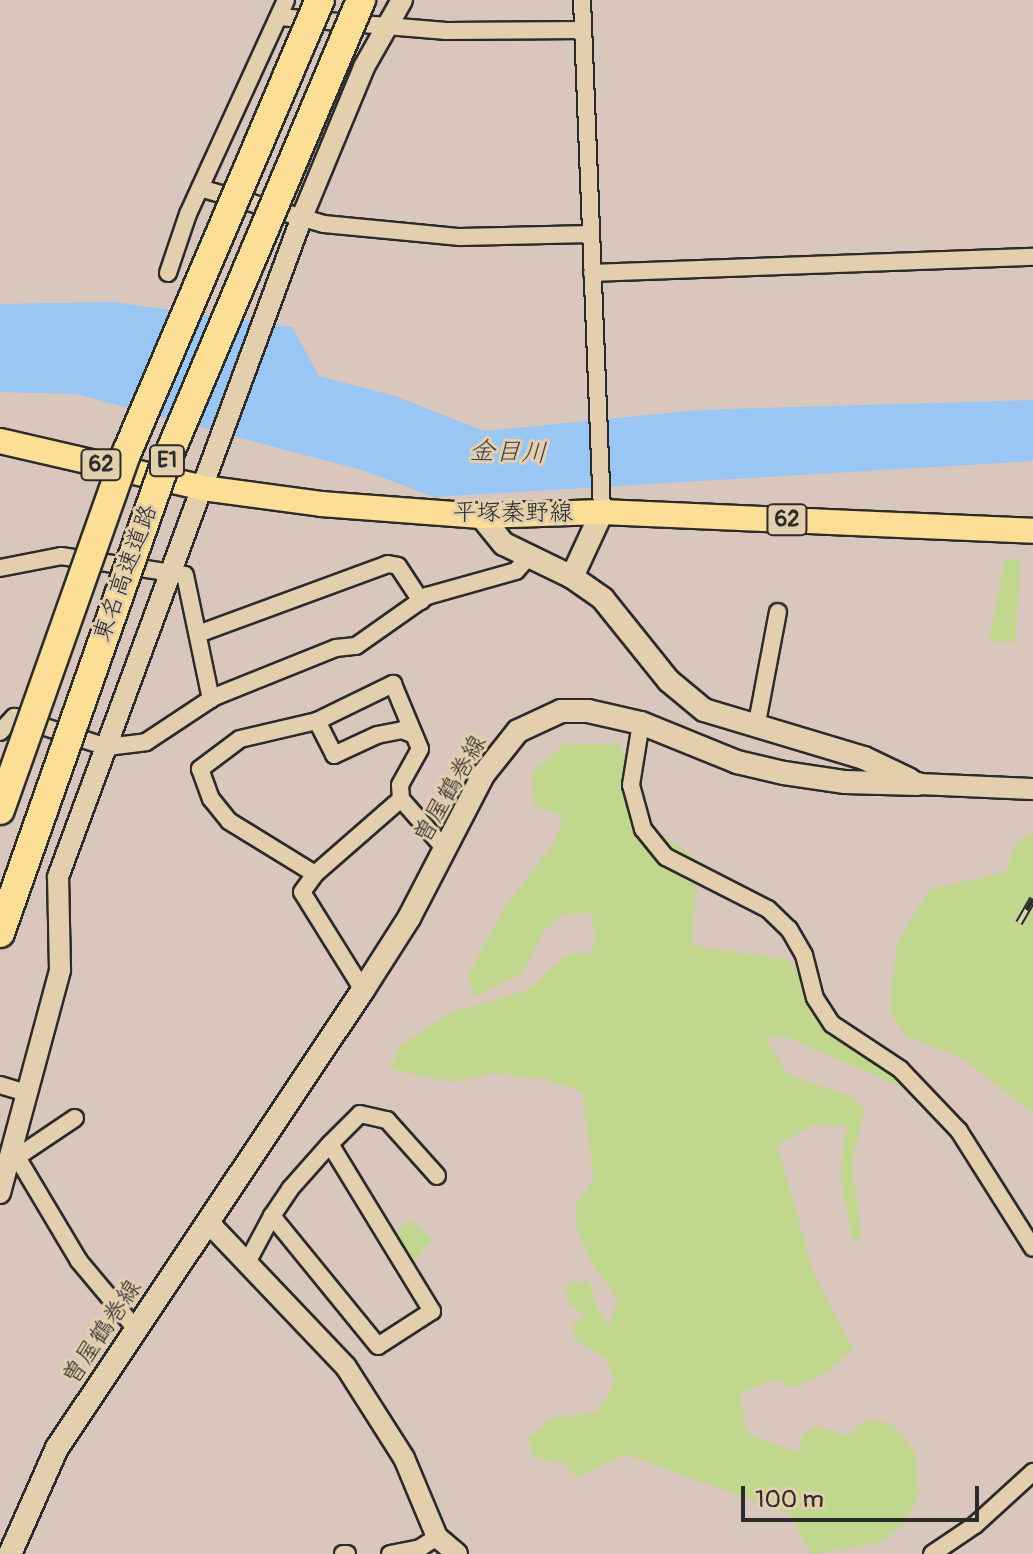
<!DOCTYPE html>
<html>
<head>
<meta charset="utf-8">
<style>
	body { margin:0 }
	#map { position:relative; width:1033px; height:1554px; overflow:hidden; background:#d9c6bd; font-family:Pangolin,"Klee One",sans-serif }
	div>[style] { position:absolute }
	.green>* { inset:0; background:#c0d78d }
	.water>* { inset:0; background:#9ac6f3 }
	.roads { filter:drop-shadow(2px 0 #2b2b2b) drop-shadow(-2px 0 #2b2b2b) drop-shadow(0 2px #2b2b2b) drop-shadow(0 -2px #2b2b2b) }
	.minor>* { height:16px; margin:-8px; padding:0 8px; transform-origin:8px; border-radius:8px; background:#e3cfad }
	.tertiary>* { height:20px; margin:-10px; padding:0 10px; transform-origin:10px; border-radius:10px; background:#e3cfad }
	.secondary>* { height:22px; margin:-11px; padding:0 11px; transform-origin:11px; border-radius:11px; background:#e3cfad }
	.primary>* { height:24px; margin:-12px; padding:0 12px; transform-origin:12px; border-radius:12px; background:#fcde96 }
	.rail>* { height:8px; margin-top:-4px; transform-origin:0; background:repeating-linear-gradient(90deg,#e3cfad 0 15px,#2b2b2b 0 30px); box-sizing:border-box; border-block:2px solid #2b2b2b }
	.bridges { filter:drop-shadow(2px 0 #2b2b2b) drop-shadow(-2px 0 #2b2b2b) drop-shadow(0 2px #2b2b2b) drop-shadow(0 -2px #2b2b2b) }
	.motorway-bridge>* { height:28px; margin:-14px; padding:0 14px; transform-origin:14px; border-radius:14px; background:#fcde96 }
	span { translate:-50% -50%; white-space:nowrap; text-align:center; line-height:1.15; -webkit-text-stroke:6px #e3cfad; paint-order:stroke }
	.shield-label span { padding:2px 6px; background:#e3cfad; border:2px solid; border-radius:6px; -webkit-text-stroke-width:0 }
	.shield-label { font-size:22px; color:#2b2b2b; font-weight:700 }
	.street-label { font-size:24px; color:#2b2b2b }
	.water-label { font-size:26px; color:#3c4249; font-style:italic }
	.scale { position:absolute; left:741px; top:1486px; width:238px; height:36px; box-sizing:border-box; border:4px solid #2b2b2b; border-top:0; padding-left:10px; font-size:24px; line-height:28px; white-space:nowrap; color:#2b2b2b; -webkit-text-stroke:6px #e3cfad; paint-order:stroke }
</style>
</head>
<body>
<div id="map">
	<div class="green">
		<i style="clip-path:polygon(1005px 559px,1021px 559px,1015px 642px,989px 641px)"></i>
		<i style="clip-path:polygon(564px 744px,620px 744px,650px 826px,699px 861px,691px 945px,789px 960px,805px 985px,813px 1016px,898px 1071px,909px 1090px,786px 1037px,764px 1036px,789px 1075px,851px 1097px,864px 1110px,852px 1166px,862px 1238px,852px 1239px,840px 1171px,847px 1126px,812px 1125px,777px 1145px,814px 1273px,853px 1349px,821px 1377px,789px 1388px,779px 1378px,740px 1393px,747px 1434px,798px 1452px,804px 1433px,818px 1426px,848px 1436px,867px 1419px,891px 1424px,914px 1449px,919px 1494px,906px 1522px,881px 1543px,812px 1554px,789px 1514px,625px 1454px,576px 1478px,564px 1463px,534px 1457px,528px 1438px,551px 1418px,596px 1412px,615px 1383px,607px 1360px,575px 1339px,573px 1325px,585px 1314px,572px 1307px,566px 1296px,568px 1283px,589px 1281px,597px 1308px,609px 1326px,617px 1299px,587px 1255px,574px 1218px,577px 1203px,594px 1180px,582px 1092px,544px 1079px,494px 1073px,454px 1082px,390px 1069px,400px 1046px,450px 1013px,528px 990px,568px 954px,592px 953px,595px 930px,589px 912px,562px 916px,544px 932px,521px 974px,474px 997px,468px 975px,503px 909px,553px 844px,563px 816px,534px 806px,531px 774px)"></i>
		<i style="clip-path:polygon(1033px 832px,1033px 1113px,962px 1058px,906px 1036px,889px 1011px,897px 943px,930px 889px,1006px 872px,1016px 843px)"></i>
		<i style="clip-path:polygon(409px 1219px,432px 1240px,411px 1264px,393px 1236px)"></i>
	</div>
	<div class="water">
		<i style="clip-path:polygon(113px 302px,292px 327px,319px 376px,395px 396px,484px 431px,699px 410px,1033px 400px,1033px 461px,434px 497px,365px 471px,76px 394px,0 392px,0 304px)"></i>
	</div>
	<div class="roads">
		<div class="minor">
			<i style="left:582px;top:0;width:512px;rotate:87.76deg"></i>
			<i style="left:279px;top:17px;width:168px;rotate:4.8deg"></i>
			<i style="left:446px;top:31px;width:137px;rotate:-0.4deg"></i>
			<i style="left:200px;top:188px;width:129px;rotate:16.2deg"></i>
			<i style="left:324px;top:224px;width:137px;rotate:5.5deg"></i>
			<i style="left:460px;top:237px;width:131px;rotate:-1.3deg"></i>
			<i style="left:168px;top:273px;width:62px;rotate:-71.3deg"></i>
			<i style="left:188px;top:214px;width:235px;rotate:-65.4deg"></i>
			<i style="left:592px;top:273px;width:441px;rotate:-2.1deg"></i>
			<i style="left:0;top:568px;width:62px;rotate:-11.1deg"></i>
			<i style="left:61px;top:556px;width:125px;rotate:8.7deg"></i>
			<i style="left:185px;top:575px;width:127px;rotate:78.2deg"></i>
			<i style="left:198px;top:634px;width:202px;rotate:-20.2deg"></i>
			<i style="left:388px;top:564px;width:10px;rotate:11deg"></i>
			<i style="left:398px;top:566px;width:42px;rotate:56.7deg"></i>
			<i style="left:317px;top:721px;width:38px;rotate:63deg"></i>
			<i style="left:334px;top:755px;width:47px;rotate:-24.9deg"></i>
			<i style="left:377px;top:735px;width:25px;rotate:-11deg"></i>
			<i style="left:402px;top:730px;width:11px;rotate:22deg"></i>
			<i style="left:641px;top:723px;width:63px;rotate:99.2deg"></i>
			<i style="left:631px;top:785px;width:46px;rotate:74.7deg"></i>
			<i style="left:643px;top:829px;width:36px;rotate:51deg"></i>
			<i style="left:666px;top:857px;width:114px;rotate:27deg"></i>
			<i style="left:768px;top:909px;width:29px;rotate:44deg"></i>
			<i style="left:789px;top:929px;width:30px;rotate:60deg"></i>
			<i style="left:804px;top:955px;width:44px;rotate:75.7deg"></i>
			<i style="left:815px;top:998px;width:31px;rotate:57deg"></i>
			<i style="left:832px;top:1024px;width:82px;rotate:33.5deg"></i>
			<i style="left:900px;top:1069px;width:86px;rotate:46.4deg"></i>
			<i style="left:959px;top:1131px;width:138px;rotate:57.7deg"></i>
			<i style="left:756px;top:728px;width:118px;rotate:-79.3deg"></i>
			<i style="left:0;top:732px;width:21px;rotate:-47deg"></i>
			<i style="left:14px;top:717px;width:98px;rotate:17.9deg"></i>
			<i style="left:107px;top:747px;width:39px;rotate:-7deg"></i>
			<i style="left:146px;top:742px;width:82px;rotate:-33.5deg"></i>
			<i style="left:214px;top:697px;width:131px;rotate:-21.9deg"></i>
			<i style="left:336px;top:648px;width:20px;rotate:-6deg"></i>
			<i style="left:356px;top:646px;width:87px;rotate:-35.2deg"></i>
			<i style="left:427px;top:596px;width:92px;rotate:-15.7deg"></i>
			<i style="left:516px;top:571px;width:20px;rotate:-49deg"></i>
			<i style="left:315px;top:874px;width:101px;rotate:-148.4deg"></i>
			<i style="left:229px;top:821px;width:28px;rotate:-129deg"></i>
			<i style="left:211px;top:799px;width:32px;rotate:-110deg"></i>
			<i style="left:200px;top:769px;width:50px;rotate:-36.9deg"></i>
			<i style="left:240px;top:739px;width:79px;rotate:-13.2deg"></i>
			<i style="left:317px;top:721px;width:85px;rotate:-26deg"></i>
			<i style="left:393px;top:684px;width:70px;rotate:67.4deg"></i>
			<i style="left:420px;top:749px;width:41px;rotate:119.1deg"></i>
			<i style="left:400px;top:785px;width:14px;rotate:86deg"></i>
			<i style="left:401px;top:799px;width:67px;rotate:48.7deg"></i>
			<i style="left:363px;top:990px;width:115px;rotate:-121.9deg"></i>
			<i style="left:302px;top:892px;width:22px;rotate:-54deg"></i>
			<i style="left:315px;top:874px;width:114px;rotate:-41.1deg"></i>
			<i style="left:0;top:1085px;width:28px;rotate:17deg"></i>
			<i style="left:75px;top:1118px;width:70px;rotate:146.1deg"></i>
			<i style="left:17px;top:1157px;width:121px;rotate:59.2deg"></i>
			<i style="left:79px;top:1261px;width:89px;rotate:50deg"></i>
			<i style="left:330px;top:1144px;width:42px;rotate:-45deg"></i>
			<i style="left:360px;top:1114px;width:28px;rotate:13deg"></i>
			<i style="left:387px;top:1120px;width:75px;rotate:48.2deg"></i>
			<i style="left:249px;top:1259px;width:49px;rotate:-61.9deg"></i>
			<i style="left:272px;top:1216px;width:32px;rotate:-56deg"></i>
			<i style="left:290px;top:1189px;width:60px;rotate:-48.4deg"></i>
			<i style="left:330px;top:1144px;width:196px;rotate:58.6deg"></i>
			<i style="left:432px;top:1311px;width:64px;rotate:147.1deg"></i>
			<i style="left:378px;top:1346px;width:168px;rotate:-129.2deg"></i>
			<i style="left:343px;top:1554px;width:4px"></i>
			<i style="left:390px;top:1554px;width:31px;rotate:-11deg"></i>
			<i style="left:420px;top:1548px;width:20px;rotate:-33deg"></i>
			<i style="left:932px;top:1554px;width:52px;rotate:-34deg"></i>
			<i style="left:975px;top:1525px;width:79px;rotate:-42.4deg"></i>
		</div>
		<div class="tertiary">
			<i style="left:918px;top:784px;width:115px;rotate:2.5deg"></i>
			<i style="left:0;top:1193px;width:231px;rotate:-74.9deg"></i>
			<i style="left:60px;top:970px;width:93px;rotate:-91.2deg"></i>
			<i style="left:58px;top:877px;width:704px;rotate:-69.71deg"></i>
			<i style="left:302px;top:217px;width:162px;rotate:-67.5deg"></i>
			<i style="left:364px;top:67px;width:77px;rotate:-60.4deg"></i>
			<i style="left:208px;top:1222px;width:200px;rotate:46.4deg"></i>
			<i style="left:346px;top:1367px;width:108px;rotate:57.5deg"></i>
			<i style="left:404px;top:1458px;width:86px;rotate:67.3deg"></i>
			<i style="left:437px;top:1537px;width:26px;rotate:40deg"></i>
		</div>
		<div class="secondary">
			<i style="left:481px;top:516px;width:36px;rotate:51deg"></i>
			<i style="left:504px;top:544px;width:76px;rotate:25.9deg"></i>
			<i style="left:572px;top:577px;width:38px;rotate:35deg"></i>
			<i style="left:603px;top:599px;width:105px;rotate:51.2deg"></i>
			<i style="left:669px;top:681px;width:45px;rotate:39.6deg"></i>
			<i style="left:704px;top:710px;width:167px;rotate:16.7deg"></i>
			<i style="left:864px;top:758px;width:51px;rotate:25.6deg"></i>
			<i style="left:572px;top:577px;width:72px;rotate:-65.2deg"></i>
			<i style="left:10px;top:1554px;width:116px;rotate:-66.1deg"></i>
			<i style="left:57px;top:1448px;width:551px;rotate:-56.25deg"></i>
			<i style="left:363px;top:990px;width:85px;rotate:-57.4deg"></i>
			<i style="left:409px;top:918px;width:161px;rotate:-62.6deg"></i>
			<i style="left:483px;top:775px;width:56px;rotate:-51.5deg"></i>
			<i style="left:518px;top:731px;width:47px;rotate:-24.9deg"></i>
			<i style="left:561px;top:711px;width:27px"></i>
			<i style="left:588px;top:711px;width:54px;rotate:12.8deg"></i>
			<i style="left:641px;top:723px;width:104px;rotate:22.1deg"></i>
			<i style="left:737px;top:762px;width:48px;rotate:13.2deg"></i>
			<i style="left:784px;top:773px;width:62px;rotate:8.4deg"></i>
			<i style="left:845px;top:782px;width:73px;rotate:1.6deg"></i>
		</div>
		<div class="primary">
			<i style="left:0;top:441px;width:208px;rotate:13deg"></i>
			<i style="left:203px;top:488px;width:119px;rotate:7.7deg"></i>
			<i style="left:321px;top:504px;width:160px;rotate:4.3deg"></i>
			<i style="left:481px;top:516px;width:121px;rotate:-1.9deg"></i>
			<i style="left:602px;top:512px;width:431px;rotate:2.5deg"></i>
		</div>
	</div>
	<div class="rail">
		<i style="left:1019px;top:923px;width:28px;rotate:-60deg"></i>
	</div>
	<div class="bridges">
		<div class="motorway-bridge">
			<i style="left:0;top:810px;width:380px;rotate:-70.5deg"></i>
			<i style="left:127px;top:452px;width:491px;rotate:-66.9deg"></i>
			<i style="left:0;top:933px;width:497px;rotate:-70.6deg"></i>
			<i style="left:165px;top:464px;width:504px;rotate:-67.1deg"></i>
		</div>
	</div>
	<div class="shield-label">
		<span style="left:167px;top:461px">E1</span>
		<span style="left:101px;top:465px">62</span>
		<span style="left:787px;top:520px">62</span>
	</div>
	<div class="street-label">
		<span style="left:513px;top:513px">平塚秦野線</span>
		<span style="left:125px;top:573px;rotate:-70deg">東名高速道路</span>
		<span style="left:450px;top:789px;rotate:-60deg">曽屋鶴巻線</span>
		<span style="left:102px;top:1332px;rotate:-56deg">曽屋鶴巻線</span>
	</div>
	<div class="water-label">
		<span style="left:508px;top:453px;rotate:2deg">金目川</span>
	</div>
	<div class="scale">100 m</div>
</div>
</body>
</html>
